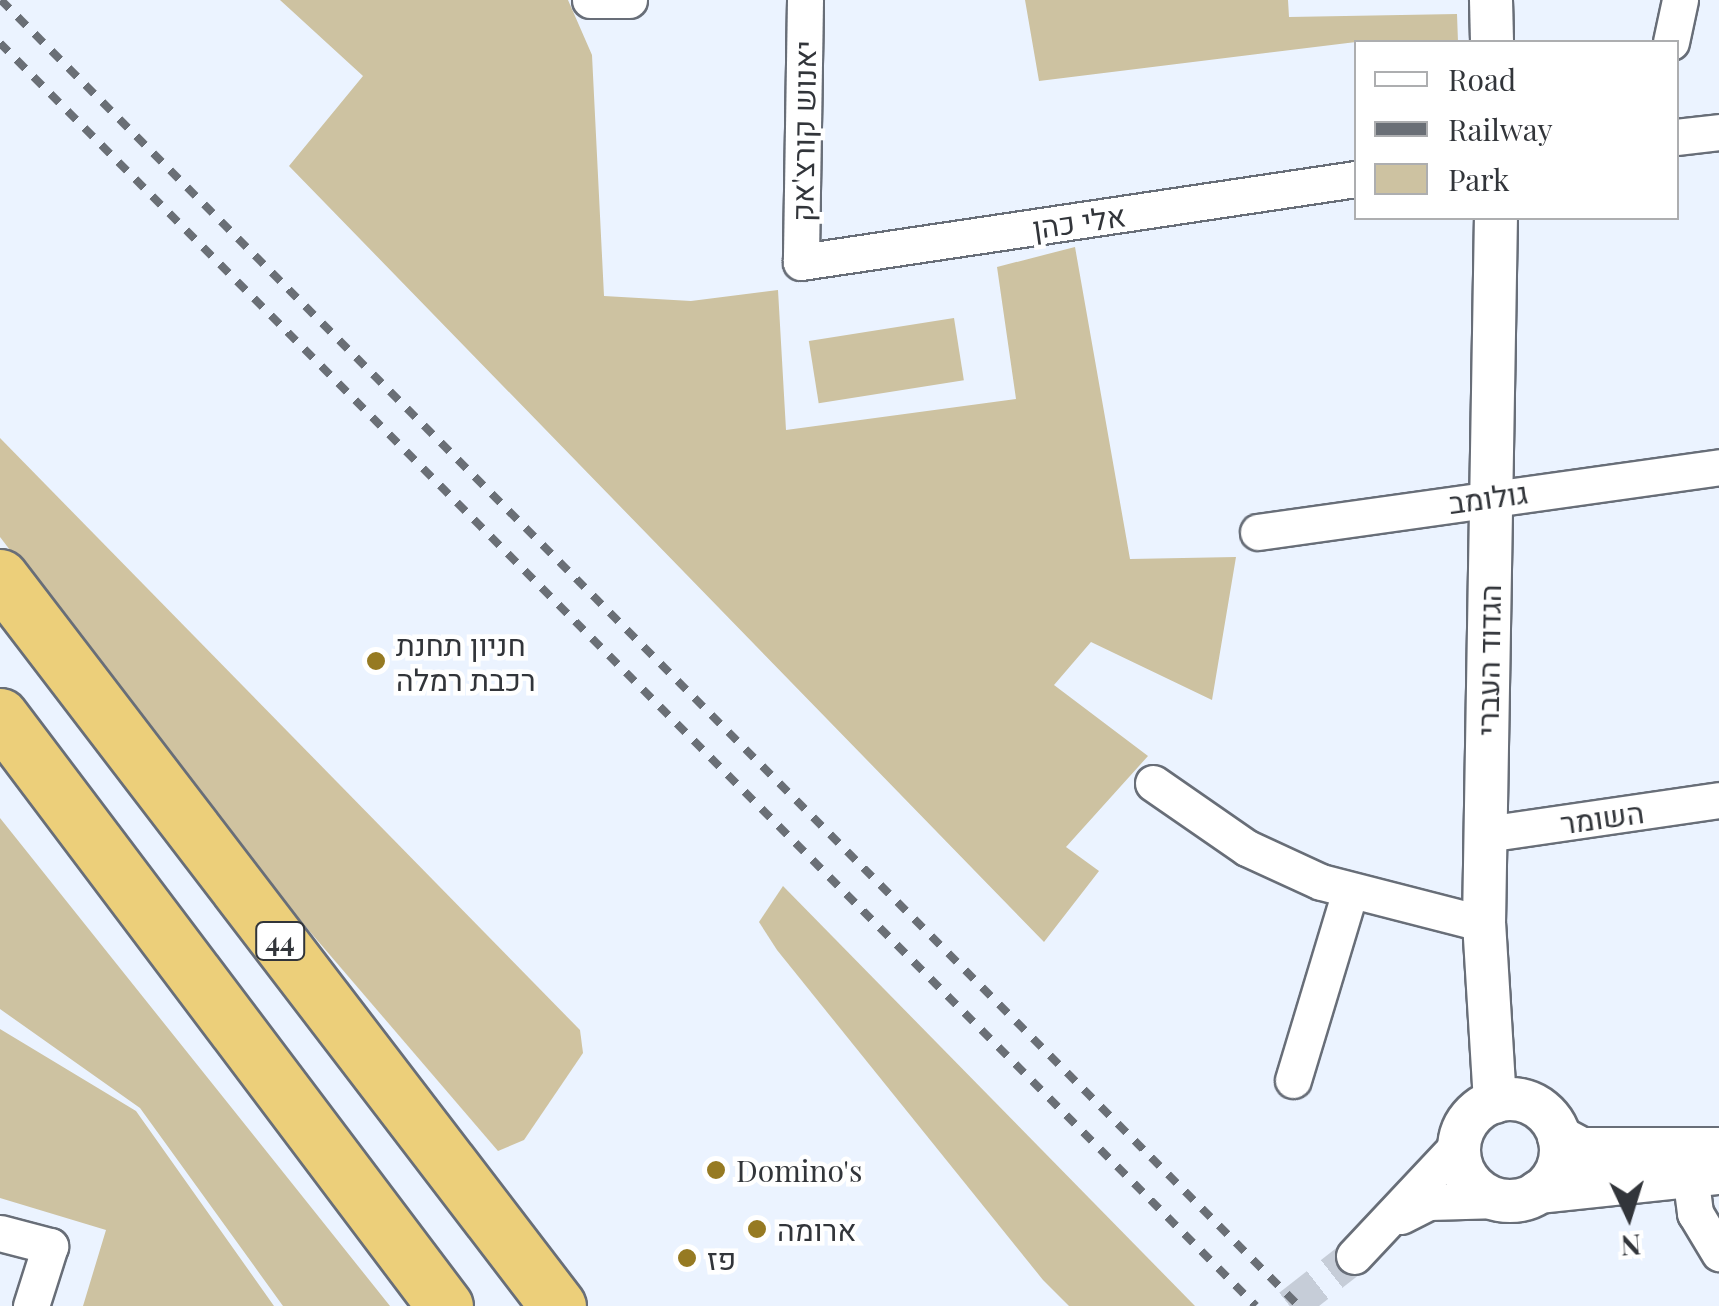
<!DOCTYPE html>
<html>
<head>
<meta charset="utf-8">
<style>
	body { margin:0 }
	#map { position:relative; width:1719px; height:1306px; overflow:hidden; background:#ebf3ff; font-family:"Playfair Display",Heebo,serif }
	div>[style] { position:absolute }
	.green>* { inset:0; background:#cdc2a1; transform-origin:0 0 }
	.forest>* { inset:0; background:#d0c3a0 }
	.minor-tunnel>* { height:35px; margin-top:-17.5px; transform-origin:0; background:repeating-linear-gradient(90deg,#c6cdd8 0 35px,transparent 0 53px) }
	.roads { filter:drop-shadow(2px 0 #686e78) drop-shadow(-2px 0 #686e78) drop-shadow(0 2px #686e78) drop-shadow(0 -2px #686e78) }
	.minor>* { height:35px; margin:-17.5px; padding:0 17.5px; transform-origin:17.5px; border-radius:17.5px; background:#fff }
	.tertiary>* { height:42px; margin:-21px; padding:0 21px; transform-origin:21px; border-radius:21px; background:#fff }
	.tertiary>.ring { margin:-21px; padding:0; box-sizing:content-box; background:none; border:42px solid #fff; border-radius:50% }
	.trunk>* { height:55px; margin:-27.5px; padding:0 27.5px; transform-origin:27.5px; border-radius:27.5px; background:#eccf7a }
	.rail>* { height:8px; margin-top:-4px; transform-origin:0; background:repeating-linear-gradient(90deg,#6a6f76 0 12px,transparent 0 24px) }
	.dots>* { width:28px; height:28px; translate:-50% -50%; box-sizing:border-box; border:5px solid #fff; border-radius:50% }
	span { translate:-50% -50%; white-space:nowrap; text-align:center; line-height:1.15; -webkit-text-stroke:9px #fff; paint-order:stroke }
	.shield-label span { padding:2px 8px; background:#fff; border:2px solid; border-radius:8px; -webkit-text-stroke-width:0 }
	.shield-label { font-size:28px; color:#32353a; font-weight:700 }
	.street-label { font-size:30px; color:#32353a }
	.poi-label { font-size:30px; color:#32353a }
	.left { translate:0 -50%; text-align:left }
	.legend { position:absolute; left:1354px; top:40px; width:325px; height:180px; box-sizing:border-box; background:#fff; border:2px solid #adaeb0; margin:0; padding:12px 18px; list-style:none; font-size:30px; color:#32353a }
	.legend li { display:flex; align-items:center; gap:20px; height:50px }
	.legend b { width:50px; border:2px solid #adaeb0 }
	.north { position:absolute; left:1579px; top:1166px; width:100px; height:100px; -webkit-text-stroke:8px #fff; paint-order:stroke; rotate:176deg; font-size:28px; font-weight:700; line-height:40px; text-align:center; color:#32353a }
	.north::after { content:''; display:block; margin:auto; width:35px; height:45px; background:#32353a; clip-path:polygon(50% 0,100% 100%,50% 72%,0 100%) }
</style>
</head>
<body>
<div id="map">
	<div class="green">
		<i style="clip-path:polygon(280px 0,568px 0,592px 55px,604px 296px,691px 301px,778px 290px,786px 430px,1016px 399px,997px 267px,1075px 247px,1130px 559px,1236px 557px,1212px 700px,1091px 642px,1054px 685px,1148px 756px,1066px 847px,1099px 871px,1044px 942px,289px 166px,363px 76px)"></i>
		<i style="clip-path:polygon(1025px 0,1288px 0,1289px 17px,1457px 14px,1458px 42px,1356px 42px,1039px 81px)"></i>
		<i style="left:954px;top:318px;width:63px;height:147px;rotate:81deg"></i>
		<i style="clip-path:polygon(0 818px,390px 1306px,283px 1306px,140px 1108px,0 1009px)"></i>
		<i style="clip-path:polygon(783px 886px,1195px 1306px,1069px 1306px,1043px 1280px,777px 950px,759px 922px)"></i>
		<i style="clip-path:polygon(0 1029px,136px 1111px,274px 1306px,83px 1306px,106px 1230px,0 1198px)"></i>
	</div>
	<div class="forest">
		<i style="clip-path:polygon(0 438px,580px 1030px,583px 1053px,524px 1140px,498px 1151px,239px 849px,0 537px)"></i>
	</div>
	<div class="minor-tunnel">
		<i style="left:1290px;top:1306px;width:81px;rotate:-38deg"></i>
	</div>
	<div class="roads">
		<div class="minor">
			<i style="left:590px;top:0;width:39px"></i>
			<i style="left:805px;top:0;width:262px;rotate:90.9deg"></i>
			<i style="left:801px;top:262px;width:561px;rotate:-8.51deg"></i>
			<i style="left:1671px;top:42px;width:43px;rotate:-77.9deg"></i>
			<i style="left:1676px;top:137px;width:43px;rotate:-6.6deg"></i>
			<i style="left:1258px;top:532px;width:466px;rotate:-8deg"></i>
			<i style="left:1153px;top:783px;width:114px;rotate:34.7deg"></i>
			<i style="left:1247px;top:848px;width:81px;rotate:24.7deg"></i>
			<i style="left:1321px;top:882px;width:168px;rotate:14.4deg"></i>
			<i style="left:1486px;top:834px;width:235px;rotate:-8.3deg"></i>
			<i style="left:1293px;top:1080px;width:197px;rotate:-73.2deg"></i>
			<i style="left:1687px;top:1151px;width:63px;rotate:82.6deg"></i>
			<i style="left:1695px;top:1213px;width:47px;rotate:59deg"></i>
			<i style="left:1401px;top:1216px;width:31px;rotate:-27deg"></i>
			<i style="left:1429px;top:1202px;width:71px;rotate:-1.6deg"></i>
			<i style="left:0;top:1233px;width:52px;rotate:14.6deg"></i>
			<i style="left:50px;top:1246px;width:63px;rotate:107.6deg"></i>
			<i style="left:1354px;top:1256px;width:154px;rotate:-46.8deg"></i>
		</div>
		<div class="tertiary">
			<i style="left:1491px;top:0;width:42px;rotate:88.6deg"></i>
			<i class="ring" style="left:1459px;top:1099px;width:60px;height:60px"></i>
			<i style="left:1495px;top:1102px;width:178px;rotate:-93.5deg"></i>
			<i style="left:1484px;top:924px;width:706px;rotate:-89.03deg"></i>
			<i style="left:1559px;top:1137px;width:26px;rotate:28deg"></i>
			<i style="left:1582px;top:1149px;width:137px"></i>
			<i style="left:1538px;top:1192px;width:182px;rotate:-6deg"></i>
		</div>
		<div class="trunk">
			<i style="left:0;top:577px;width:918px;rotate:52.57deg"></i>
			<i style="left:0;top:716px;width:739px;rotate:52.98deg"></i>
		</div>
	</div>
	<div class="rail">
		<i style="left:1px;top:0;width:1841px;rotate:45.18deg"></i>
		<i style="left:0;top:43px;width:1781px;rotate:45.16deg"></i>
	</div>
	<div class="dots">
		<i style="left:376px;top:661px;background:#967a22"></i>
		<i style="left:716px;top:1170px;background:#967a22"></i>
		<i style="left:757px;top:1229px;background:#967a22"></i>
		<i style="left:687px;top:1258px;background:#967a22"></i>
	</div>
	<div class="shield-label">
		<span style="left:280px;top:941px">44</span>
	</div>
	<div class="street-label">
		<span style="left:803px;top:131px;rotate:-89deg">יאנוש קורצ'אק</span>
		<span style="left:1079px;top:221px;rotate:-8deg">אלי כהן</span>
		<span style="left:1488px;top:497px;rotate:-8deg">גולומב</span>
		<span style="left:1488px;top:660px;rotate:-89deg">הגדוד העברי</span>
		<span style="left:1602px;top:817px;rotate:-8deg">השומר</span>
	</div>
	<div class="poi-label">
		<span class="left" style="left:396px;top:661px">חניון תחנת<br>רכבת רמלה</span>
		<span class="left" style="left:736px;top:1170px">Domino's</span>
		<span class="left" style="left:777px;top:1229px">ארומה</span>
		<span class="left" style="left:707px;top:1258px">פז</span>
	</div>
	<ul class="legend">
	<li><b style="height:12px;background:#fff"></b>Road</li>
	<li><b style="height:12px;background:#6a6f76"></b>Railway</li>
	<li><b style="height:28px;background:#cdc2a1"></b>Park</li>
	</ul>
	<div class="north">N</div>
</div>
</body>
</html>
